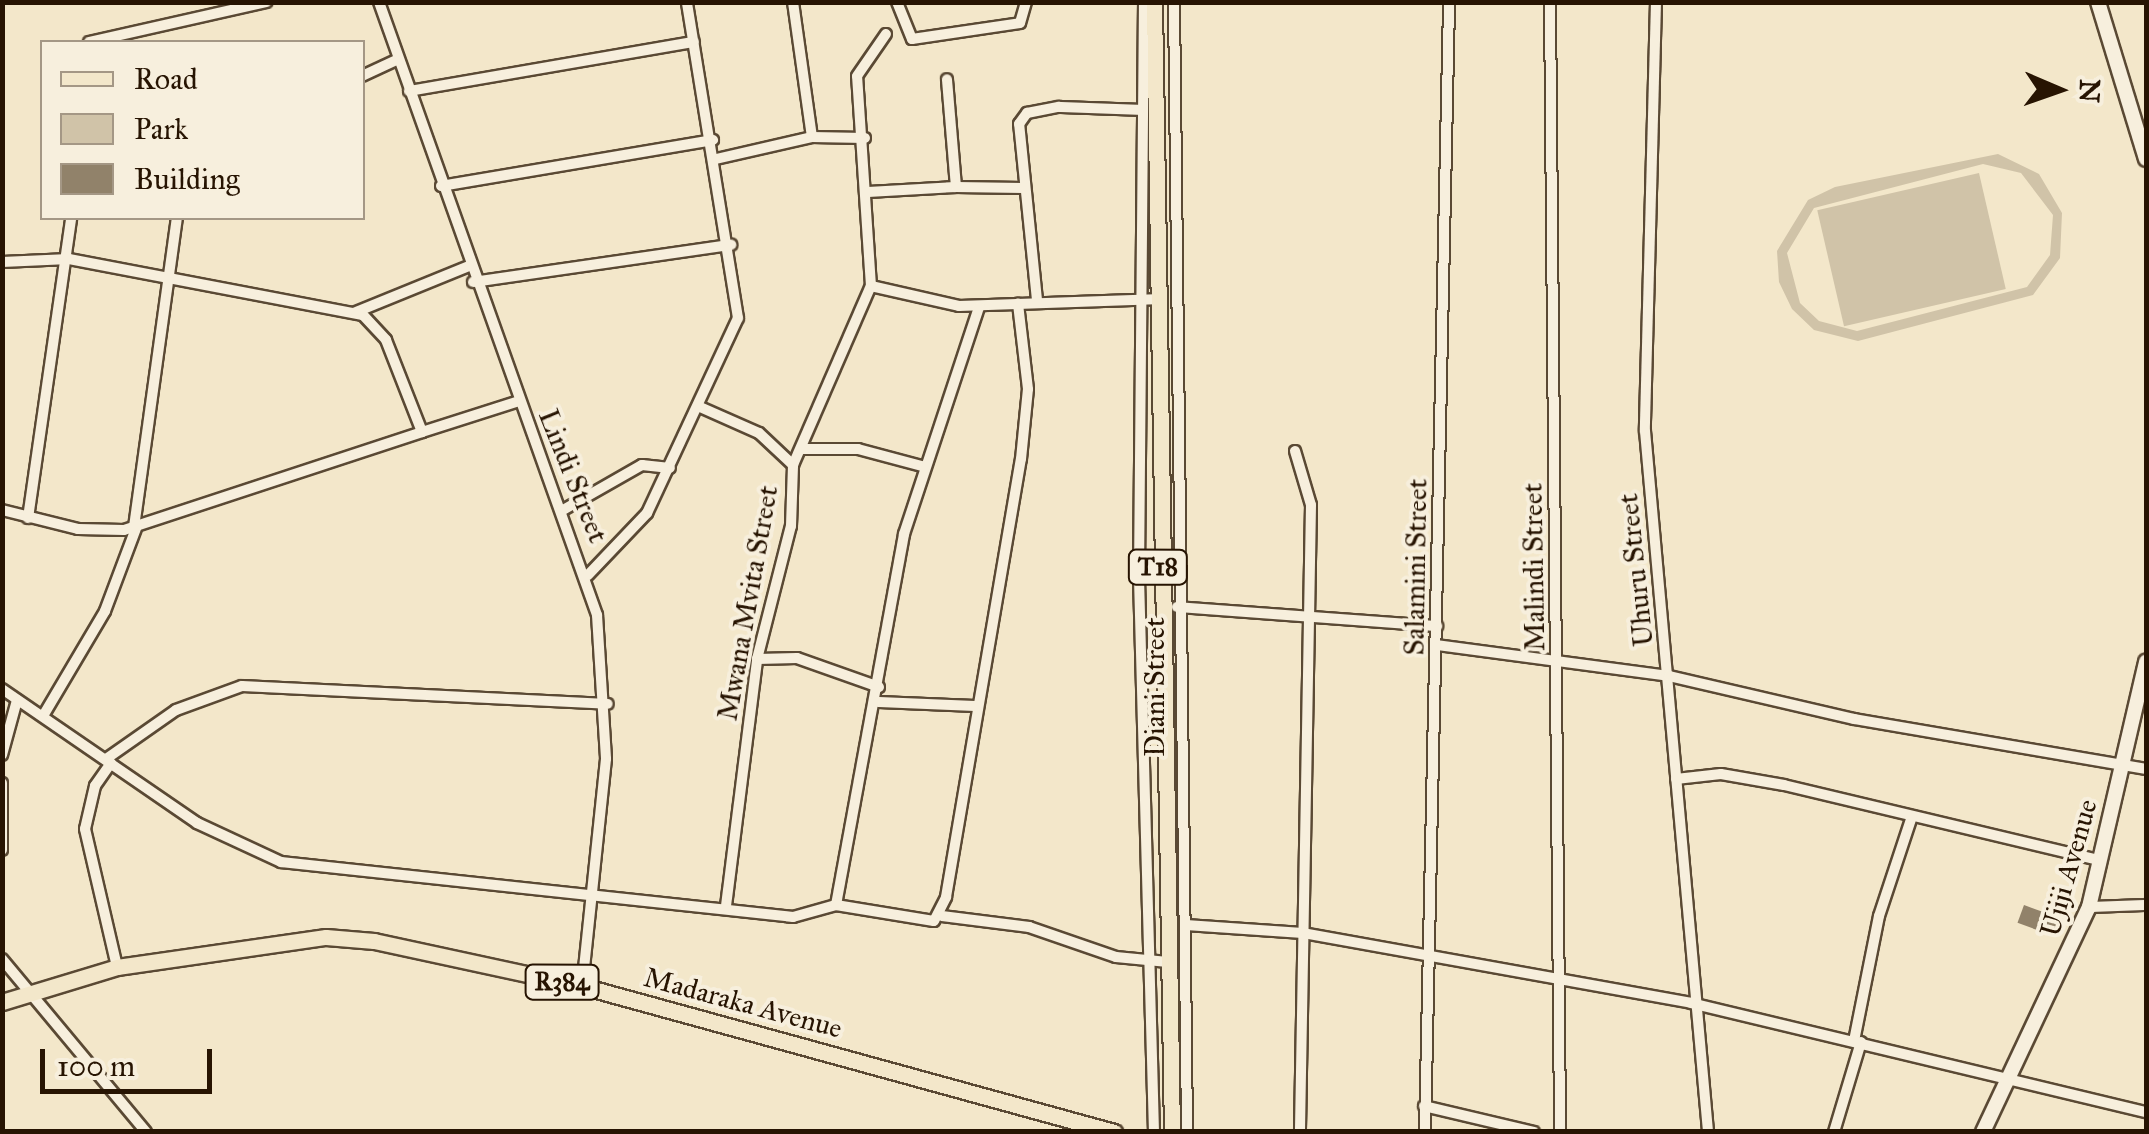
<!DOCTYPE html>
<html>
<head>
<meta charset="utf-8">
<style>
	body { margin:0 }
	#map { position:relative; width:2149px; height:1134px; overflow:hidden; background:#f3e7ca; font-family:"IM FELL Great Primer",serif }
	div>[style] { position:absolute }
	.green>* { inset:0; background:#d0c3a8; transform-origin:0 0 }
	.building>* { inset:0; background:#91826a; transform-origin:0 0 }
	.roads { filter:drop-shadow(2px 0 #5a4934) drop-shadow(-2px 0 #5a4934) drop-shadow(0 2px #5a4934) drop-shadow(0 -2px #5a4934) }
	.minor>* { height:10px; margin:-5px; padding:0 5px; transform-origin:5px; border-radius:5px; background:#f7efdd }
	.secondary>* { height:14px; margin:-7px; padding:0 7px; transform-origin:7px; border-radius:7px; background:#f7efdd }
	.primary>* { height:15px; margin:-7.5px; padding:0 7.5px; transform-origin:7.5px; border-radius:7.5px; background:#f3e7ca }
	span { translate:-50% -50%; white-space:nowrap; text-align:center; line-height:1.15; -webkit-text-stroke:8px #f7efdd; paint-order:stroke }
	.shield-label span { padding:2px 8px; background:#f7efdd; border:2px solid; border-radius:8px; -webkit-text-stroke-width:0 }
	.shield-label { font-size:25px; color:#271402; font-weight:700 }
	.street-label { font-size:28px; color:#271402 }
	.frame { position:absolute; inset:0; border:5px solid #271402; pointer-events:none }
	.legend { position:absolute; left:40px; top:40px; width:325px; height:180px; box-sizing:border-box; background:#f7efdd; border:2px solid #a49785; margin:0; padding:12px 18px; list-style:none; font-size:30px; color:#271402 }
	.legend li { display:flex; align-items:center; gap:20px; height:50px }
	.legend b { width:50px; border:2px solid #a49785 }
	.north { position:absolute; left:2009px; top:40px; width:100px; height:100px; -webkit-text-stroke:8px #f7efdd; paint-order:stroke; rotate:92deg; font-size:28px; font-weight:700; line-height:40px; text-align:center; color:#271402 }
	.north::after { content:''; display:block; margin:auto; width:35px; height:45px; background:#271402; clip-path:polygon(50% 0,100% 100%,50% 72%,0 100%) }
	.scale { position:absolute; left:40px; top:1049px; width:172px; height:45px; box-sizing:border-box; border:5px solid #271402; border-top:0; padding-left:12px; font-size:30px; line-height:35px; white-space:nowrap; color:#271402; -webkit-text-stroke:8px #f7efdd; paint-order:stroke }
</style>
</head>
<body>
<div id="map">
	<div class="green">
		<i style="clip-path:polygon(evenodd,1998px 154px,2039px 174px,2062px 213px,2060px 258px,2033px 295px,1858px 341px,1814px 330px,1792px 309px,1779px 282px,1777px 251px,1808px 200px,1835px 187px,1998px 154px,1983px 164px,2021px 173px,2053px 215px,2050px 255px,2027px 287px,1857px 331px,1819px 321px,1800px 303px,1787px 253px,1814px 208px,1983px 164px)"></i>
		<i style="left:1979px;top:173px;width:119px;height:166px;rotate:77deg"></i>
	</div>
	<div class="building">
		<i style="left:2024px;top:905px;width:41px;height:19px;rotate:20deg"></i>
	</div>
	<div class="roads">
		<div class="minor">
			<i style="left:379px;top:2px;width:651px;rotate:70.42deg"></i>
			<i style="left:597px;top:615px;width:144px;rotate:86.4deg"></i>
			<i style="left:606px;top:759px;width:228px;rotate:96deg"></i>
			<i style="left:793px;top:2px;width:136px;rotate:82deg"></i>
			<i style="left:897px;top:2px;width:40px;rotate:68deg"></i>
			<i style="left:912px;top:39px;width:109px;rotate:-8.4deg"></i>
			<i style="left:1020px;top:23px;width:22px;rotate:-74deg"></i>
			<i style="left:1144px;top:2px;width:576px;rotate:90.5deg"></i>
			<i style="left:1139px;top:578px;width:554px;rotate:88.45deg"></i>
			<i style="left:1174px;top:2px;width:1130px;rotate:89.34deg"></i>
			<i style="left:1550px;top:2px;width:1130px;rotate:89.49deg"></i>
			<i style="left:1656px;top:2px;width:429px;rotate:91.5deg"></i>
			<i style="left:1645px;top:431px;width:704px;rotate:84.86deg"></i>
			<i style="left:89px;top:42px;width:182px;rotate:-12.7deg"></i>
			<i style="left:362px;top:76px;width:38px;rotate:-25deg"></i>
			<i style="left:409px;top:91px;width:289px;rotate:-9.8deg"></i>
			<i style="left:716px;top:159px;width:98px;rotate:-12.9deg"></i>
			<i style="left:812px;top:137px;width:53px;rotate:1.1deg"></i>
			<i style="left:441px;top:186px;width:276px;rotate:-9.6deg"></i>
			<i style="left:956px;top:187px;width:67px;rotate:0.9deg"></i>
			<i style="left:868px;top:192px;width:88px;rotate:-3.3deg"></i>
			<i style="left:956px;top:187px;width:108px;rotate:-94.8deg"></i>
			<i style="left:2px;top:262px;width:67px;rotate:-2.6deg"></i>
			<i style="left:69px;top:259px;width:299px;rotate:10.8deg"></i>
			<i style="left:363px;top:315px;width:34px;rotate:47deg"></i>
			<i style="left:386px;top:340px;width:99px;rotate:68.6deg"></i>
			<i style="left:422px;top:432px;width:102px;rotate:-17.7deg"></i>
			<i style="left:473px;top:282px;width:261px;rotate:-8.2deg"></i>
			<i style="left:871px;top:286px;width:90px;rotate:12.8deg"></i>
			<i style="left:959px;top:306px;width:196px;rotate:-2deg"></i>
			<i style="left:1037px;top:300px;width:177px;rotate:-95.8deg"></i>
			<i style="left:1019px;top:124px;width:14px;rotate:-54deg"></i>
			<i style="left:1027px;top:113px;width:33px;rotate:-11deg"></i>
			<i style="left:1059px;top:107px;width:80px;rotate:2.1deg"></i>
			<i style="left:356px;top:312px;width:122px;rotate:-22.2deg"></i>
			<i style="left:700px;top:407px;width:64px;rotate:23.8deg"></i>
			<i style="left:759px;top:433px;width:47px;rotate:43.3deg"></i>
			<i style="left:801px;top:449px;width:57px"></i>
			<i style="left:858px;top:449px;width:66px;rotate:14.9deg"></i>
			<i style="left:1295px;top:451px;width:56px;rotate:73.5deg"></i>
			<i style="left:1311px;top:505px;width:627px;rotate:91.01deg"></i>
			<i style="left:2px;top:510px;width:78px;rotate:14deg"></i>
			<i style="left:78px;top:529px;width:46px;rotate:1.2deg"></i>
			<i style="left:124px;top:530px;width:314px;rotate:-18.2deg"></i>
			<i style="left:563px;top:510px;width:91px;rotate:-29.7deg"></i>
			<i style="left:642px;top:465px;width:28px;rotate:6deg"></i>
			<i style="left:28px;top:518px;width:303px;rotate:-81.8deg"></i>
			<i style="left:134px;top:527px;width:312px;rotate:-82.1deg"></i>
			<i style="left:588px;top:575px;width:86px;rotate:-46.4deg"></i>
			<i style="left:647px;top:513px;width:215px;rotate:-65deg"></i>
			<i style="left:738px;top:318px;width:320px;rotate:-99.2deg"></i>
			<i style="left:1177px;top:607px;width:261px;rotate:4.2deg"></i>
			<i style="left:1437px;top:645px;width:234px;rotate:7.6deg"></i>
			<i style="left:1669px;top:676px;width:190px;rotate:13.1deg"></i>
			<i style="left:1854px;top:719px;width:296px;rotate:9.7deg"></i>
			<i style="left:757px;top:659px;width:40px;rotate:-1.4deg"></i>
			<i style="left:797px;top:658px;width:87px;rotate:19.5deg"></i>
			<i style="left:2px;top:689px;width:237px;rotate:34.5deg"></i>
			<i style="left:197px;top:823px;width:93px;rotate:24.9deg"></i>
			<i style="left:281px;top:862px;width:515px;rotate:6.13deg"></i>
			<i style="left:793px;top:917px;width:45px;rotate:-15.6deg"></i>
			<i style="left:836px;top:905px;width:99px;rotate:9.3deg"></i>
			<i style="left:934px;top:921px;width:27px;rotate:-63deg"></i>
			<i style="left:946px;top:897px;width:444px;rotate:-80.3deg"></i>
			<i style="left:1021px;top:459px;width:70px;rotate:-84.3deg"></i>
			<i style="left:1028px;top:389px;width:86px;rotate:-96.7deg"></i>
			<i style="left:878px;top:702px;width:98px;rotate:2.3deg"></i>
			<i style="left:43px;top:716px;width:122px;rotate:-59.4deg"></i>
			<i style="left:105px;top:611px;width:91px;rotate:-69.4deg"></i>
			<i style="left:2px;top:755px;width:57px;rotate:-74.7deg"></i>
			<i style="left:106px;top:759px;width:85px;rotate:-35deg"></i>
			<i style="left:176px;top:710px;width:70px;rotate:-20deg"></i>
			<i style="left:242px;top:686px;width:366px;rotate:2.8deg"></i>
			<i style="left:111px;top:763px;width:28px;rotate:125deg"></i>
			<i style="left:95px;top:786px;width:44px;rotate:103.1deg"></i>
			<i style="left:85px;top:829px;width:142px;rotate:76.9deg"></i>
			<i style="left:1676px;top:779px;width:45px;rotate:-6.3deg"></i>
			<i style="left:1721px;top:774px;width:64px;rotate:9.9deg"></i>
			<i style="left:1784px;top:785px;width:325px;rotate:13.4deg"></i>
			<i style="left:2px;top:783px;width:67px;rotate:90deg"></i>
			<i style="left:836px;top:905px;width:377px;rotate:-79.6deg"></i>
			<i style="left:904px;top:534px;width:239px;rotate:-71.7deg"></i>
			<i style="left:726px;top:906px;width:249px;rotate:-82.8deg"></i>
			<i style="left:757px;top:659px;width:137px;rotate:-75.7deg"></i>
			<i style="left:791px;top:526px;width:61px;rotate:-88.1deg"></i>
			<i style="left:793px;top:465px;width:195px;rotate:-66.5deg"></i>
			<i style="left:871px;top:286px;width:210px;rotate:-93.8deg"></i>
			<i style="left:857px;top:76px;width:51px;rotate:-55.4deg"></i>
			<i style="left:2089px;top:907px;width:57px;rotate:-2deg"></i>
			<i style="left:942px;top:916px;width:88px;rotate:7.2deg"></i>
			<i style="left:1029px;top:927px;width:92px;rotate:19deg"></i>
			<i style="left:1116px;top:957px;width:52px;rotate:5.5deg"></i>
			<i style="left:1186px;top:925px;width:117px;rotate:3.9deg"></i>
			<i style="left:1303px;top:933px;width:394px;rotate:10.2deg"></i>
			<i style="left:1691px;top:1003px;width:468px;rotate:13.5deg"></i>
			<i style="left:2px;top:959px;width:225px;rotate:50.2deg"></i>
			<i style="left:1854px;top:1041px;width:127px;rotate:-78.7deg"></i>
			<i style="left:1879px;top:916px;width:105px;rotate:-71.7deg"></i>
			<i style="left:1424px;top:1106px;width:113px;rotate:13.3deg"></i>
			<i style="left:1425px;top:1132px;width:1130px;rotate:-88.78deg"></i>
			<i style="left:1834px;top:1132px;width:94px;rotate:-73.3deg"></i>
		</div>
		<div class="secondary">
			<i style="left:2098px;top:2px;width:164px;rotate:73deg"></i>
			<i style="left:1983px;top:1132px;width:249px;rotate:-64.8deg"></i>
			<i style="left:2089px;top:907px;width:252px;rotate:-76.9deg"></i>
		</div>
		<div class="primary">
			<i style="left:1154px;top:2px;width:1130px;rotate:89.09deg"></i>
			<i style="left:2px;top:1002px;width:120px;rotate:-16.9deg"></i>
			<i style="left:117px;top:967px;width:211px;rotate:-8.2deg"></i>
			<i style="left:326px;top:937px;width:48px;rotate:4.8deg"></i>
			<i style="left:374px;top:941px;width:213px;rotate:12.2deg"></i>
			<i style="left:582px;top:986px;width:552px;rotate:15.35deg"></i>
		</div>
	</div>
	<div class="shield-label">
		<span style="left:1158px;top:567px">T18</span>
		<span style="left:562px;top:982px">R384</span>
	</div>
	<div class="street-label">
		<span style="left:573px;top:476px;rotate:68deg">Lindi Street</span>
		<span style="left:1416px;top:567px;rotate:-89deg">Salamini Street</span>
		<span style="left:1534px;top:567px;rotate:-91deg">Malindi Street</span>
		<span style="left:1636px;top:570px;rotate:-96deg">Uhuru Street</span>
		<span style="left:748px;top:603px;rotate:-80deg">Mwana Mvita Street</span>
		<span style="left:1155px;top:687px;rotate:-90deg">Diani Street</span>
		<span style="left:2069px;top:868px;rotate:-74deg">Ujiji Avenue</span>
		<span style="left:743px;top:1003px;rotate:15deg">Madaraka Avenue</span>
	</div>
	<div class="frame"></div>
	<ul class="legend">
	<li><b style="height:12px;background:#f3e7ca"></b>Road</li>
	<li><b style="height:28px;background:#d0c3a8"></b>Park</li>
	<li><b style="height:28px;background:#91826a"></b>Building</li>
	</ul>
	<div class="north">N</div>
	<div class="scale">100 m</div>
</div>
</body>
</html>
